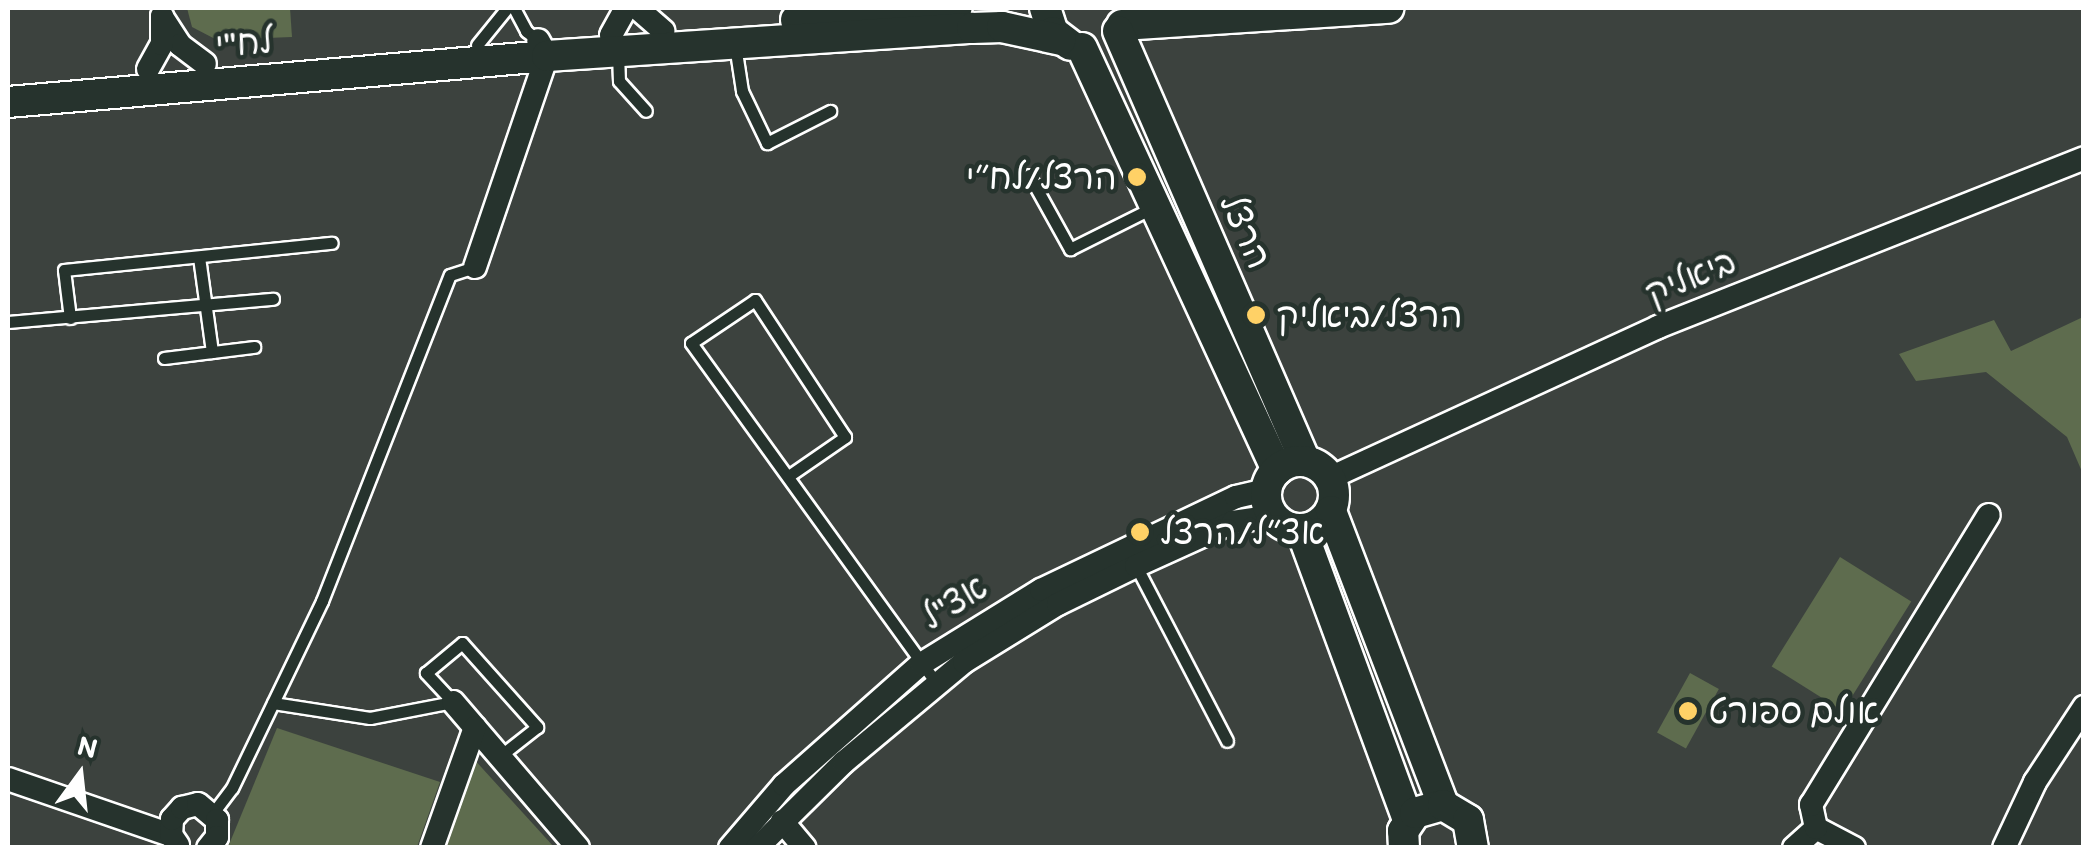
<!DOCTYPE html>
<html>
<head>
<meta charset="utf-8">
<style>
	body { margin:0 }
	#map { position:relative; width:2091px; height:855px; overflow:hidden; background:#3c423e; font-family:Itim,"Playpen Sans Hebrew",sans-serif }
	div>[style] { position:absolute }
	.green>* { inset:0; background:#5e6c4e; transform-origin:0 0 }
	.roads { filter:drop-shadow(2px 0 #fff) drop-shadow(-2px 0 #fff) drop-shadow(0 2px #fff) drop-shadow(0 -2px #fff) }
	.service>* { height:11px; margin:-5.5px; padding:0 5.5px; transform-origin:5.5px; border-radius:5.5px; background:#26332d }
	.minor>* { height:22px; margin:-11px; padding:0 11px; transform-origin:11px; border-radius:11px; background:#26332d }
	.tertiary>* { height:30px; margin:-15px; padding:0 15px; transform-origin:15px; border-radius:15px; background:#26332d }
	.tertiary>.ring { margin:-15px; padding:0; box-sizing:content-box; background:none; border:30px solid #26332d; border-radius:50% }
	.dots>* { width:28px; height:28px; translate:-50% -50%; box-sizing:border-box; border:5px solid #26332d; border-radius:50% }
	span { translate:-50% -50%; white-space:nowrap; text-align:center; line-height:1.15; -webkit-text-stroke:9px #26332d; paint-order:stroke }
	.street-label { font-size:35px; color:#fff }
	.poi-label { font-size:35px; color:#fff }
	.right { translate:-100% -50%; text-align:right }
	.left { translate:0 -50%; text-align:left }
	.frame { position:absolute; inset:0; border:10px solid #fff; pointer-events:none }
	.north { position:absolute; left:30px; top:725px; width:100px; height:100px; -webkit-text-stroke:8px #26332d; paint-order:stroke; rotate:15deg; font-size:28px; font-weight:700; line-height:40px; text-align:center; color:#fff }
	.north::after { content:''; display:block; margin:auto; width:35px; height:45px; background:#fff; clip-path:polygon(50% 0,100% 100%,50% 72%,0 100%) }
</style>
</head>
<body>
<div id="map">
	<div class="green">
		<i style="clip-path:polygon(187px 8px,290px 8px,292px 37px,217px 40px,192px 27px)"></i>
		<i style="clip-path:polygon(2083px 317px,2083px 474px,2067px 437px,1986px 372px,1916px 381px,1899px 354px,1994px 320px,2011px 351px)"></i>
		<i style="left:1840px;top:557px;width:84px;height:129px;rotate:32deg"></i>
		<i style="left:1690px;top:673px;width:33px;height:68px;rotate:29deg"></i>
		<i style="clip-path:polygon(277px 728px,440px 782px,417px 847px,228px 847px)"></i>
		<i style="clip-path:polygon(472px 757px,554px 847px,440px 848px)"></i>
	</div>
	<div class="roads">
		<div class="service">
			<i style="left:514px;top:8px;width:26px;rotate:62deg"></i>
			<i style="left:526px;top:31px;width:15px;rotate:37deg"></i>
			<i style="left:477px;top:45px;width:48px;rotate:-51deg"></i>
			<i style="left:735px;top:45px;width:47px;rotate:81.3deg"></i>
			<i style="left:742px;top:91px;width:58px;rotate:64.3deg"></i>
			<i style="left:767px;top:143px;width:71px;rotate:-26.9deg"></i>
			<i style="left:618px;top:53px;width:28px;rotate:88deg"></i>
			<i style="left:619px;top:81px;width:40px;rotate:48deg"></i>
			<i style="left:1029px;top:175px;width:85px;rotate:61deg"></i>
			<i style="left:1070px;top:249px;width:92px;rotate:-26.6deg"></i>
			<i style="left:199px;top:257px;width:96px;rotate:82.2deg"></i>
			<i style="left:70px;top:318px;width:48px;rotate:-97.1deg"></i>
			<i style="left:64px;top:270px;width:269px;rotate:-5.8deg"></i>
			<i style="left:8px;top:322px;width:266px;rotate:-5deg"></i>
			<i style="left:164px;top:358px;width:91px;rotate:-7deg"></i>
			<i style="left:790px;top:475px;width:67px;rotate:-34.6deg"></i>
			<i style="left:845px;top:437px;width:164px;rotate:-123.3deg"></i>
			<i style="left:755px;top:300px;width:77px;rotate:146.1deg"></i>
			<i style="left:691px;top:343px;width:419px;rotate:54.2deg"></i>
			<i style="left:1136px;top:566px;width:197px;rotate:62.5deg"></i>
			<i style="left:273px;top:703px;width:98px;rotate:8.8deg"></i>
			<i style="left:370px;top:718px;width:85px;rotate:-10.9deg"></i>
			<i style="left:453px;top:702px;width:40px;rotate:-133deg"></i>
			<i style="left:426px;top:673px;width:47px;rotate:-39.8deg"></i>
			<i style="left:462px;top:643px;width:113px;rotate:48.2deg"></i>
			<i style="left:537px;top:727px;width:47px;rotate:141.9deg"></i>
			<i style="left:213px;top:813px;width:31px;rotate:-53deg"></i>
			<i style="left:232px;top:788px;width:208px;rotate:-64.3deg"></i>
			<i style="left:322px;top:601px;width:350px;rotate:-68.6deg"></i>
			<i style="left:450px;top:275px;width:26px;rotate:-18deg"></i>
		</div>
		<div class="minor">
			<i style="left:637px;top:8px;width:35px;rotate:41deg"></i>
			<i style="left:162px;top:17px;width:33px;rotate:57deg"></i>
			<i style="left:180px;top:45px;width:31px;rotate:37deg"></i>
			<i style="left:618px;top:53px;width:19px;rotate:-111deg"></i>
			<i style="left:611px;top:35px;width:31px;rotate:-61deg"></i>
			<i style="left:148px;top:69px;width:29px;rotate:-61deg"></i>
			<i style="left:162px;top:44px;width:28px;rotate:-90deg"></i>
			<i style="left:475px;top:267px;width:223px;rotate:-71.2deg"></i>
			<i style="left:547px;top:56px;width:18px;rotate:-119deg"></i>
			<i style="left:1330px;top:478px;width:361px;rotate:-24.7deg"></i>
			<i style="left:1658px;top:327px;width:458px;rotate:-21.6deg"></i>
			<i style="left:453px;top:702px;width:192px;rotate:49.4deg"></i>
			<i style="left:8px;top:779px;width:172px;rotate:19deg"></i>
			<i style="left:782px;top:821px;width:35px;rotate:50deg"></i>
			<i style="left:1816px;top:828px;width:43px;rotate:27.8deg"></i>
			<i style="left:178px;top:845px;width:12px;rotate:-125deg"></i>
			<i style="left:171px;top:835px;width:16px;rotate:-86deg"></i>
			<i style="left:172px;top:819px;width:15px;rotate:-48deg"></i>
			<i style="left:182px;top:808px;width:16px;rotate:-14deg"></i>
			<i style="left:198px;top:804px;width:25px;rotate:40deg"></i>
			<i style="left:217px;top:820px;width:17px;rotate:90deg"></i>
			<i style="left:217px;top:837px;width:14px;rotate:129deg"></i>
			<i style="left:432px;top:848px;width:128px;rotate:-70.4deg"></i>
			<i style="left:730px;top:848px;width:83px;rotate:-49.4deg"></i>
			<i style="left:784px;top:785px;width:183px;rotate:-41.5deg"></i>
			<i style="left:921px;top:664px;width:141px;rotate:-31.7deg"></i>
			<i style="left:1041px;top:590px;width:216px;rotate:-25.5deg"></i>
			<i style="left:1236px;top:497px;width:31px;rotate:-13deg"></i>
			<i style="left:757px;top:848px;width:122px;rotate:-44.7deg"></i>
			<i style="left:844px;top:762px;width:156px;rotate:-39.8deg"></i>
			<i style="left:964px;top:662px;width:110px;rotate:-31.7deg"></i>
			<i style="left:1058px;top:604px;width:87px;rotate:-26deg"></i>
			<i style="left:1136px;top:566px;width:107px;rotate:-24.4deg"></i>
			<i style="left:1233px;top:522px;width:40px;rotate:-8.5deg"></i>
			<i style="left:1794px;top:848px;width:30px;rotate:-42deg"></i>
			<i style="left:1816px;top:828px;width:24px;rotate:-102deg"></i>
			<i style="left:1811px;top:805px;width:340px;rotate:-58.5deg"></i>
			<i style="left:2004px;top:848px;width:73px;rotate:-64.8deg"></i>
			<i style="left:2035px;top:782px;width:90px;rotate:-56.8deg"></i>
		</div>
		<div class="tertiary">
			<i style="left:1045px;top:8px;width:25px;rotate:72deg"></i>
			<i style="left:1053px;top:32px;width:21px;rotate:37deg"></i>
			<i style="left:796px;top:20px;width:161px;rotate:-4.3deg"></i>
			<i style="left:1122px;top:25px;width:267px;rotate:-3.7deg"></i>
			<i style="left:1118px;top:31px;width:469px;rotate:66.5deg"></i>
			<i style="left:1082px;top:48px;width:465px;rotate:65.2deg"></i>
			<i style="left:8px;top:102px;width:541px;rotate:-4.88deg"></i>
			<i style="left:547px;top:56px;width:426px;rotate:-3.8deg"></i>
			<i style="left:972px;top:28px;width:30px;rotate:-2deg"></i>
			<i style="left:1002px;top:27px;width:60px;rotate:12.4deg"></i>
			<i class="ring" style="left:1266px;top:461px;width:38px;height:38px"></i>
			<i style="left:1331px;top:511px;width:315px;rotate:69.1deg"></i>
			<i style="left:1301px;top:529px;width:310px;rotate:69.8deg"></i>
			<i style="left:1404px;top:848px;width:17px;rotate:-93deg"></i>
			<i style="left:1403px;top:831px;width:22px;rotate:-56deg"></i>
			<i style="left:1415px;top:813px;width:29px;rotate:-16deg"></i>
			<i style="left:1443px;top:805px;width:29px;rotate:31deg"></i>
			<i style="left:1468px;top:820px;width:28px;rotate:80deg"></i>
		</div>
	</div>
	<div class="dots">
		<i style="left:1137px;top:177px;background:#ffd166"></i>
		<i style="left:1256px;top:315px;background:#ffd166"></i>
		<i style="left:1140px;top:532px;background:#ffd166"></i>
		<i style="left:1688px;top:711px;background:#ffd166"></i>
	</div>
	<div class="street-label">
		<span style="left:244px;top:43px;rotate:-5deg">לח"י</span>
		<span style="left:1246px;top:231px;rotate:66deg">הרצל</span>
		<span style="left:1690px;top:277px;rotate:-22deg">ביאליק</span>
		<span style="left:954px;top:602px;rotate:-32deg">אצ"ל</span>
	</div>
	<div class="poi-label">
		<span class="right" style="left:1117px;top:177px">הרצל/לח״י</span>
		<span class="left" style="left:1276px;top:315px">הרצל/ביאליק</span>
		<span class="left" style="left:1160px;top:532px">אצ״ל/הרצל</span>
		<span class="left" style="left:1708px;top:711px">אולם ספורט</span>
	</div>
	<div class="frame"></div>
	<div class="north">N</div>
</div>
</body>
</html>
